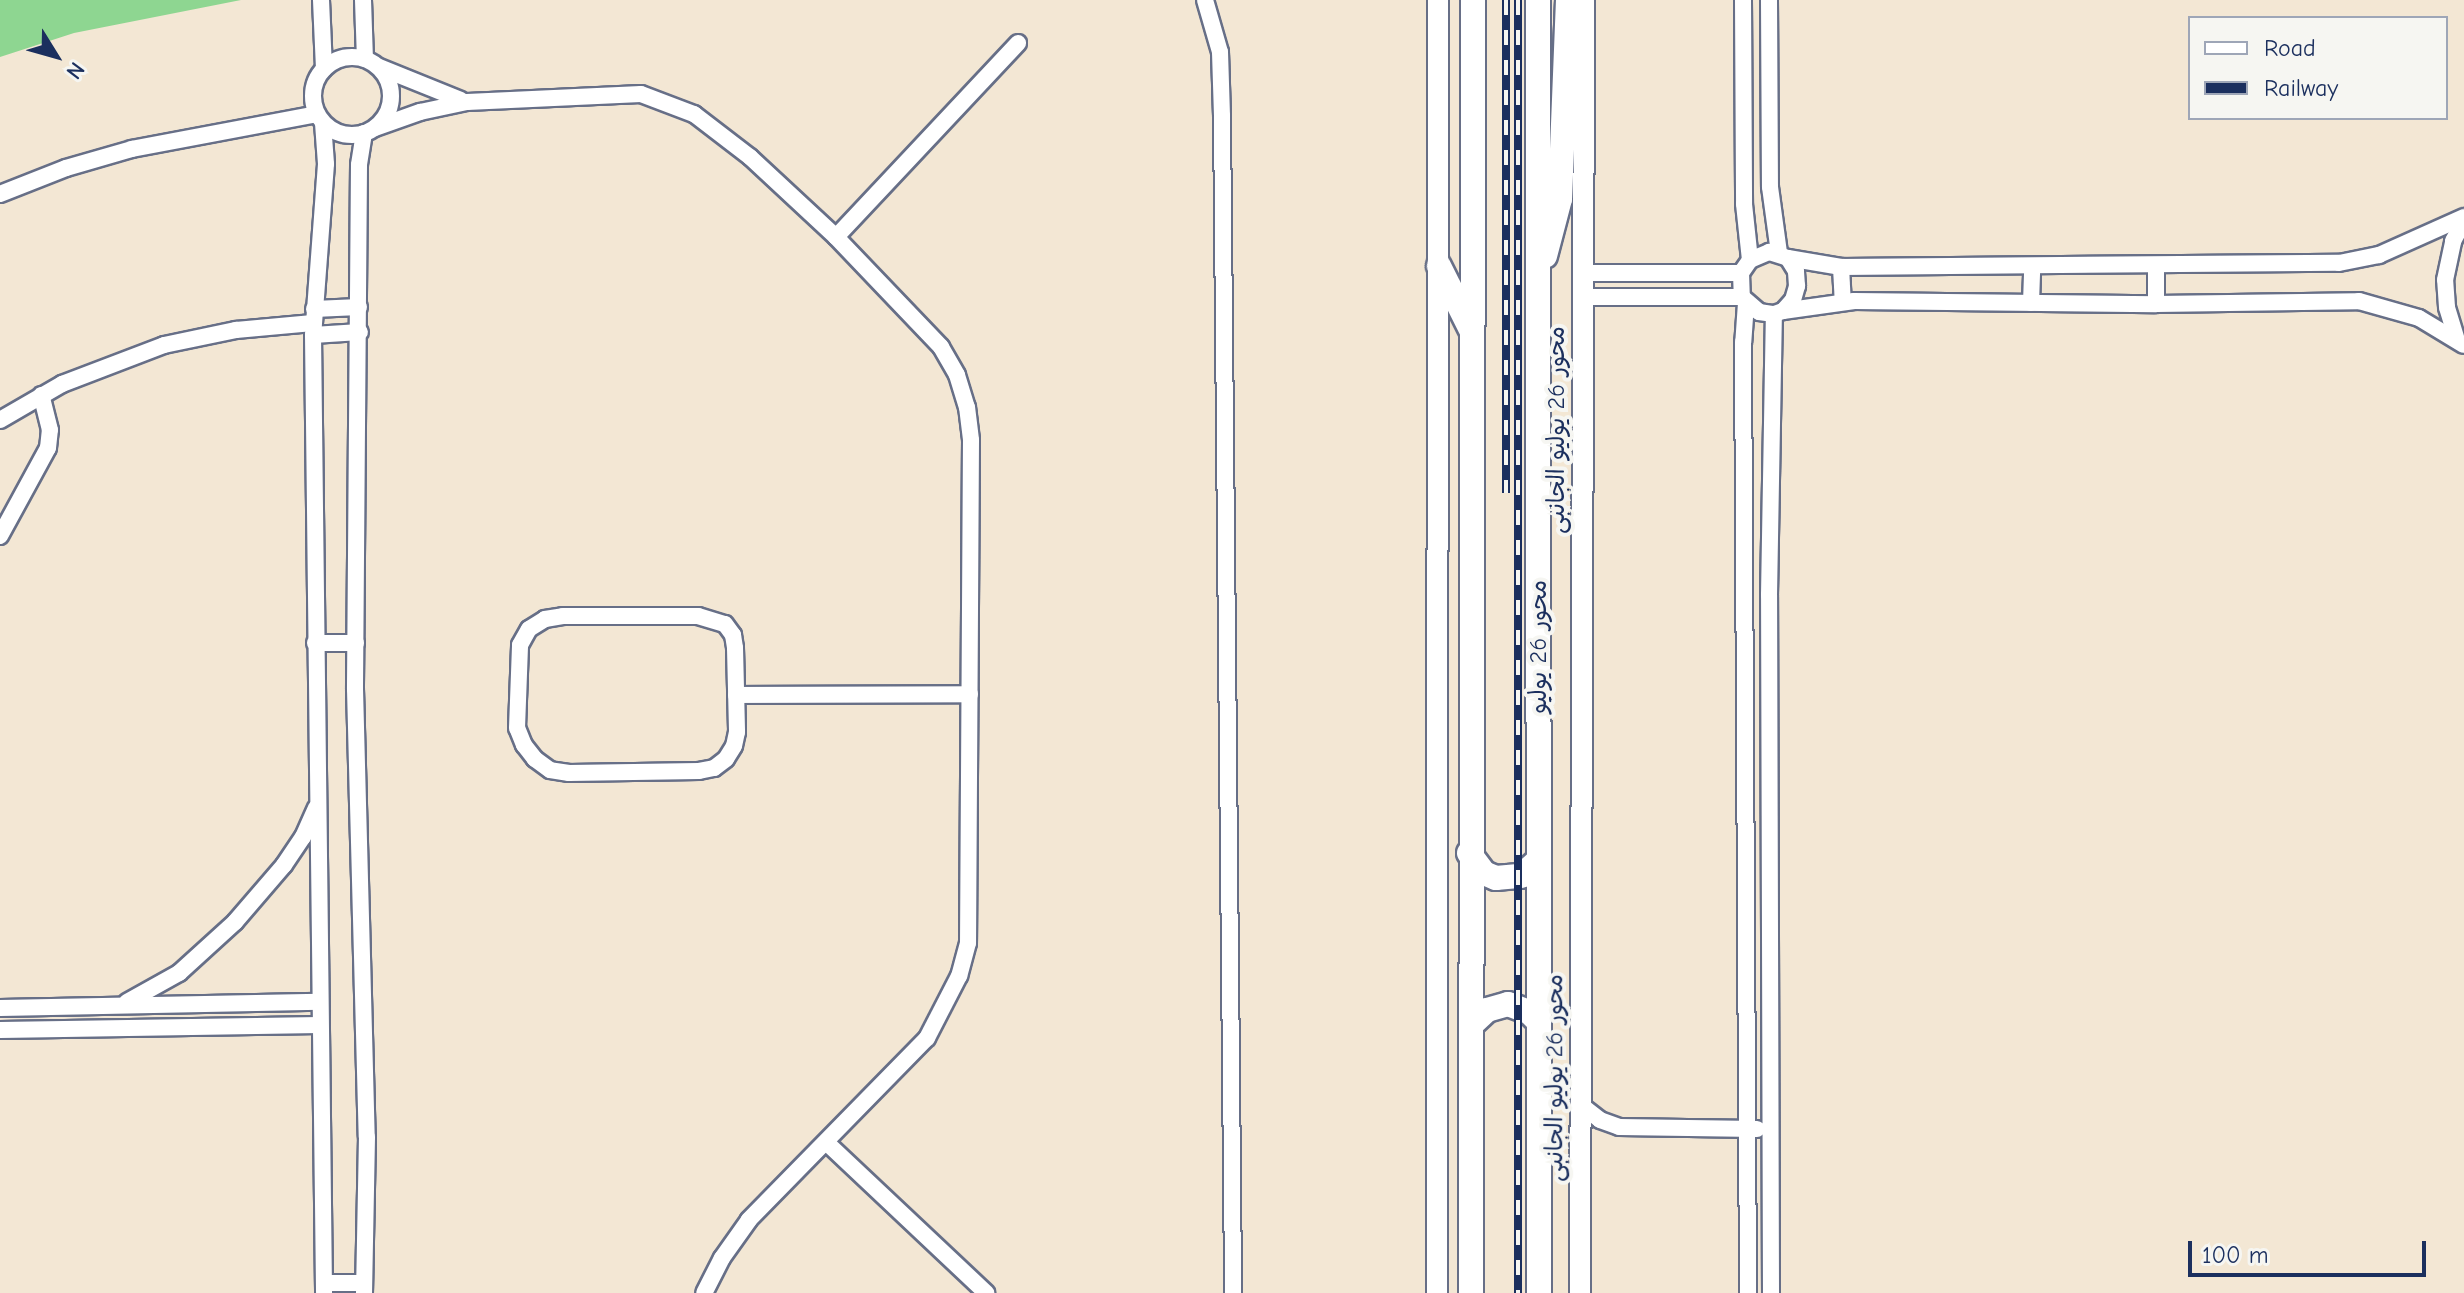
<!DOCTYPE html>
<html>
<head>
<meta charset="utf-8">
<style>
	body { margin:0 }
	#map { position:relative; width:2464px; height:1293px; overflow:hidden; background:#f3e7d4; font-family:"Comic Neue","Playpen Sans Arabic",sans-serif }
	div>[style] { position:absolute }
	.green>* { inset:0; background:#8ed691 }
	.roads { filter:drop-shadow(2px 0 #676f87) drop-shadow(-2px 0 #676f87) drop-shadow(0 2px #676f87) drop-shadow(0 -2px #676f87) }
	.minor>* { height:16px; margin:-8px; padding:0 8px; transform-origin:8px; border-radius:8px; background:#fff }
	.minor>.ring { margin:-8px; padding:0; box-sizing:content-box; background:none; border:16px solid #fff; border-radius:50% }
	.major>* { height:20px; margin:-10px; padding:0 10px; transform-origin:10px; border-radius:10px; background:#fff }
	.highway>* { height:24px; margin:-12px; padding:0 12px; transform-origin:12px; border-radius:12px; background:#fff }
	.rail>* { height:8px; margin-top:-4px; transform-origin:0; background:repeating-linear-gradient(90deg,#f6f6f2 0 15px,#1b2f5e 0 30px); box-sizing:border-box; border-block:2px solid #1b2f5e }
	span { translate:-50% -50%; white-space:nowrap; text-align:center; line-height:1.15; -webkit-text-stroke:8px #f6f6f2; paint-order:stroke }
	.street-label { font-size:24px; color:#1b2f5e }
	.legend { position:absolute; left:2188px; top:16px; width:260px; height:104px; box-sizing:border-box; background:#f6f6f2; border:2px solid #9ea6b7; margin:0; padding:10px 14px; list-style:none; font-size:24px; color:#1b2f5e }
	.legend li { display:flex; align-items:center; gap:16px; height:40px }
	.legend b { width:40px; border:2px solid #9ea6b7 }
	.north { position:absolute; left:16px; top:16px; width:80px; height:80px; -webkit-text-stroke:6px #f6f6f2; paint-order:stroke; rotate:127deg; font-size:22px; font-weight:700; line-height:32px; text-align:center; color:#1b2f5e }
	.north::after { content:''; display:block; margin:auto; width:28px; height:36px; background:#1b2f5e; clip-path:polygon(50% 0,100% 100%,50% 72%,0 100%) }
	.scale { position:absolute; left:2188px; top:1241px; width:238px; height:36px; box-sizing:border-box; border:4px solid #1b2f5e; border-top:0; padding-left:10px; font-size:24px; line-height:28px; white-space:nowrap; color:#1b2f5e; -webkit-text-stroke:6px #f6f6f2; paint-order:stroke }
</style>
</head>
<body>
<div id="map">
	<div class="green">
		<i style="clip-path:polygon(0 0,241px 0,74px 33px,0 57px)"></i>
	</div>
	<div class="roads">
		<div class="minor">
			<i style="left:321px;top:0;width:69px;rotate:87.5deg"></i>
			<i style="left:363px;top:0;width:59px;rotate:88.1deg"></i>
			<i style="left:1205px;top:0;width:54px;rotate:73.9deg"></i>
			<i style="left:1220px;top:52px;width:64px;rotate:88.2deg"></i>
			<i style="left:1222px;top:116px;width:1177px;rotate:89.46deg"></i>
			<i style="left:1743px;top:0;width:204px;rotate:89.7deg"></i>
			<i style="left:1744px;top:204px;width:56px;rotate:83.9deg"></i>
			<i style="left:1769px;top:0;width:187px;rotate:89.7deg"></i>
			<i style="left:1770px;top:187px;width:67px;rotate:82.2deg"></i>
			<i class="ring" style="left:313px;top:57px;width:62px;height:62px"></i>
			<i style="left:379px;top:67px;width:88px;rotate:21.9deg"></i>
			<i style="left:323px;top:123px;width:41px;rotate:85.8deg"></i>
			<i style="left:326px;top:164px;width:171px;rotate:94.3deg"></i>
			<i style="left:313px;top:335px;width:958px;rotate:89.34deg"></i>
			<i style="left:375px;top:128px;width:48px;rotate:-19.6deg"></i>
			<i style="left:420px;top:112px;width:48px;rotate:-12deg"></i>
			<i style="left:467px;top:102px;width:174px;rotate:-2.6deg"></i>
			<i style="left:641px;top:94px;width:57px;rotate:20.7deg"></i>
			<i style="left:694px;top:114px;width:71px;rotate:37.5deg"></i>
			<i style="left:750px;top:157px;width:117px;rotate:42.9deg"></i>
			<i style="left:836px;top:237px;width:152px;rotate:46.3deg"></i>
			<i style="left:941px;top:347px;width:32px;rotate:60deg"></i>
			<i style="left:957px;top:375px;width:34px;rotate:73deg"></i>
			<i style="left:967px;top:407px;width:33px;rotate:83deg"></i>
			<i style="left:971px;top:440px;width:503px;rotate:90.34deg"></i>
			<i style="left:968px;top:943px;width:34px;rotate:105deg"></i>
			<i style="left:959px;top:976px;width:70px;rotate:117.3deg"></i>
			<i style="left:927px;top:1038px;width:255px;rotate:134.4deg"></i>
			<i style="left:749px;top:1220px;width:47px;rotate:125.4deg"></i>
			<i style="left:722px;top:1258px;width:39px;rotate:117deg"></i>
			<i style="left:364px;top:133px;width:32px;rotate:99deg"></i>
			<i style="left:359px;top:165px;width:524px;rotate:90.44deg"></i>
			<i style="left:355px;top:689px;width:448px;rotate:88.5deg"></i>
			<i style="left:367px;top:1137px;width:156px;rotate:91.1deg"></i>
			<i style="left:0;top:194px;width:71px;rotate:-21.5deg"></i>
			<i style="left:66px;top:168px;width:69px;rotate:-16.1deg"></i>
			<i style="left:132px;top:149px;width:188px;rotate:-10.7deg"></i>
			<i style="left:836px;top:237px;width:266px;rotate:-46.8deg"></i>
			<i style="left:1788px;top:258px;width:54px;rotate:9.6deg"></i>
			<i style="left:1841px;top:267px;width:498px;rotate:-0.5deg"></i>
			<i style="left:2339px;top:263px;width:41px;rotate:-11.3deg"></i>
			<i style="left:2379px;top:255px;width:93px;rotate:-24.1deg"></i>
			<i style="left:1841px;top:267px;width:35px;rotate:87deg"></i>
			<i style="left:2156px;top:267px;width:37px;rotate:90deg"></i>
			<i style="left:1584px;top:273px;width:157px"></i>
			<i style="left:1583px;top:297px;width:159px"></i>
			<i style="left:1742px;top:297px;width:23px;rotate:41deg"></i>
			<i style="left:1759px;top:312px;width:15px;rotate:8deg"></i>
			<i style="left:1774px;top:314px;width:9px;rotate:-18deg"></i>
			<i style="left:1783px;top:311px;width:15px;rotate:-48deg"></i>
			<i style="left:1793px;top:300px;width:15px;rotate:-74deg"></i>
			<i style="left:1797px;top:286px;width:15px;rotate:-94deg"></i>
			<i style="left:1796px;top:271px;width:15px;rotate:-122deg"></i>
			<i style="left:1788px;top:258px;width:20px;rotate:-162deg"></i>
			<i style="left:1769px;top:252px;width:21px;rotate:157deg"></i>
			<i style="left:1750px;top:260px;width:16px;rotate:125deg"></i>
			<i style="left:1741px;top:273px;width:24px;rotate:88deg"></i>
			<i style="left:1746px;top:303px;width:39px;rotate:94deg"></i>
			<i style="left:1743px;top:342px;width:951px;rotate:89.7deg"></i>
			<i style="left:2031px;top:303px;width:36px;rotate:-88deg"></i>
			<i style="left:314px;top:309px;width:45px;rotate:-2.5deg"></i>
			<i style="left:1783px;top:311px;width:72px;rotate:-8deg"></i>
			<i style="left:1854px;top:301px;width:302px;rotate:0.6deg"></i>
			<i style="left:2156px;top:304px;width:203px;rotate:-0.8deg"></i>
			<i style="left:2359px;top:301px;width:62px;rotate:15.8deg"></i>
			<i style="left:2419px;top:318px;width:52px;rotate:31deg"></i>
			<i style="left:313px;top:335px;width:47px;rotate:-3.7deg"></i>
			<i style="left:2456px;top:337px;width:31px;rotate:-107deg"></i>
			<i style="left:2447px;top:307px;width:27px;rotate:-94deg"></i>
			<i style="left:2445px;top:280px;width:40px;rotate:-78deg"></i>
			<i style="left:2453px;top:241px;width:23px;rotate:-61deg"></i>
			<i style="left:0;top:420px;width:72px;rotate:-30.1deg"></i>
			<i style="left:62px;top:384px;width:109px;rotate:-20.9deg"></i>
			<i style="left:164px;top:345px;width:74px;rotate:-11.8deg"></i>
			<i style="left:236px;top:330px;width:77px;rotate:-5.2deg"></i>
			<i style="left:0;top:536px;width:100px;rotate:-61.4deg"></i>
			<i style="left:48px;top:448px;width:18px;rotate:-84deg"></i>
			<i style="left:50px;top:430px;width:36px;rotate:-104deg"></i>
			<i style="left:563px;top:616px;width:135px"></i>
			<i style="left:698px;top:616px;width:28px;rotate:17deg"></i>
			<i style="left:725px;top:624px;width:14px;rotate:54deg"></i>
			<i style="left:733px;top:635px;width:13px;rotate:81deg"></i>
			<i style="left:735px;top:648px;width:84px;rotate:88.6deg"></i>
			<i style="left:737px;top:732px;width:14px;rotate:102deg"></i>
			<i style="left:734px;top:746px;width:15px;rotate:122deg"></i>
			<i style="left:726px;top:759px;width:15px;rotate:143deg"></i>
			<i style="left:714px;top:768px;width:15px;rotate:169deg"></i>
			<i style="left:699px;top:771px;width:130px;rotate:179.1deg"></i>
			<i style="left:569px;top:773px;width:19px;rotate:-171deg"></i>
			<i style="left:550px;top:770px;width:19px;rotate:-144deg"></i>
			<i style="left:535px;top:759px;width:18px;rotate:-128deg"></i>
			<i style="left:524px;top:745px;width:18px;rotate:-112deg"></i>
			<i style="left:517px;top:728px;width:83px;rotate:-87.9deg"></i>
			<i style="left:520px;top:645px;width:18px;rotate:-61deg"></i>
			<i style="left:529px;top:629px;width:19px;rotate:-32deg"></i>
			<i style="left:545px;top:619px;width:18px;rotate:-9deg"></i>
			<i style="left:315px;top:643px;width:41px"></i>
			<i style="left:736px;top:695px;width:234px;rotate:-0.2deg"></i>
			<i style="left:127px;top:1002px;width:60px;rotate:-29.1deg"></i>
			<i style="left:179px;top:973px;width:76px;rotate:-42.3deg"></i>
			<i style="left:235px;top:922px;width:75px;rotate:-49.3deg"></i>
			<i style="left:284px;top:865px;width:34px;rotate:-56deg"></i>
			<i style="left:303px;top:837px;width:32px;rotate:-66deg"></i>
			<i style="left:0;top:1008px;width:320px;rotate:-1.1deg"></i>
			<i style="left:0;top:1030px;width:320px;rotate:-0.9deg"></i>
			<i style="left:1581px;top:1105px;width:24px;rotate:38deg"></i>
			<i style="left:1600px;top:1120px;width:20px;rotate:20deg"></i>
			<i style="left:1619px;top:1127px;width:138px;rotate:0.8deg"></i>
			<i style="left:827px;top:1143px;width:219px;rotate:43.3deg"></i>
			<i style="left:324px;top:1283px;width:40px"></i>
			<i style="left:1771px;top:1293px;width:698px;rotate:-90.16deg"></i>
			<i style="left:1769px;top:595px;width:281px;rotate:-89deg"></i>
		</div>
		<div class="major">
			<i style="left:1437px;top:1293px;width:1293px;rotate:-89.96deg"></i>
			<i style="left:1580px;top:1293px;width:1293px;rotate:-89.82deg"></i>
		</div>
		<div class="highway">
			<i style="left:1538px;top:0;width:1293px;rotate:89.96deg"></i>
			<i style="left:1545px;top:256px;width:59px;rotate:-75.3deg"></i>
			<i style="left:1560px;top:199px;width:199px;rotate:-87.7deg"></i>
			<i style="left:1439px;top:266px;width:69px;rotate:63.4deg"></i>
			<i style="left:1469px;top:853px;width:25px;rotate:53deg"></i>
			<i style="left:1484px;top:873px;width:13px;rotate:23deg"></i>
			<i style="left:1496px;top:878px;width:25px;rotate:-5deg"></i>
			<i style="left:1521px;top:876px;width:24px;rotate:-42deg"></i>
			<i style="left:1471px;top:1025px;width:22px;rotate:-43deg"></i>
			<i style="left:1487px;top:1010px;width:22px;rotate:-16deg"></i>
			<i style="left:1508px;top:1004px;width:22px;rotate:21deg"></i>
			<i style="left:1529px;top:1012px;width:11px;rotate:45deg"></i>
			<i style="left:1471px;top:1293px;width:1293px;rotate:-89.91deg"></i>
		</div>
	</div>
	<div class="rail">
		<i style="left:1506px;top:0;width:493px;rotate:90deg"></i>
		<i style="left:1518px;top:0;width:1293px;rotate:90deg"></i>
	</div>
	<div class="street-label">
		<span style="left:1557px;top:430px;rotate:-90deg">محور 26 يوليو الجانبى</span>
		<span style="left:1539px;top:647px;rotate:-90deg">محور 26 يوليو</span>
		<span style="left:1555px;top:1078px;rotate:-90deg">محور 26 يوليو الجانبى</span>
	</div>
	<ul class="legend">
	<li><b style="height:10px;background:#fff"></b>Road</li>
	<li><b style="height:10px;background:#1b2f5e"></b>Railway</li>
	</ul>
	<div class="north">N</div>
	<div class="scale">100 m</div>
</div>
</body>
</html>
